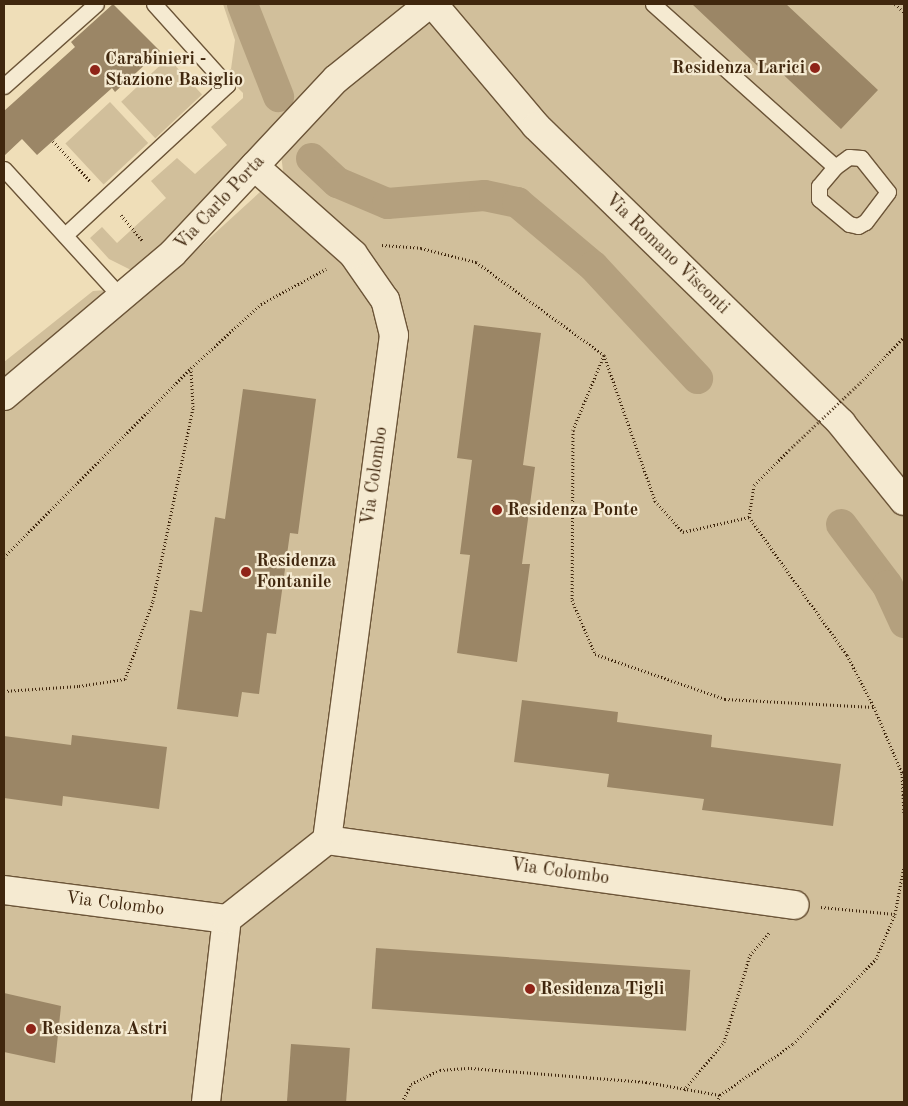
<!DOCTYPE html>
<html>
<head>
<meta charset="utf-8">
<style>
	body { margin:0 }
	#map { position:relative; width:908px; height:1106px; overflow:hidden; background:#efdeb8; font-family:"Old Standard TT",serif }
	div>[style] { position:absolute }
	.green>* { inset:0; background:#d1bf9b; transform-origin:0 0 }
	.canal>* { height:31px; margin:-15.5px; padding:0 15.5px; transform-origin:15.5px; border-radius:15.5px; background:#b4a07e }
	.building>* { inset:0; background:#9b8666; transform-origin:0 0 }
	.path>* { height:3px; margin-top:-1.5px; transform-origin:0; background:repeating-linear-gradient(90deg,#40270e 0 1px,transparent 0 3.5px) }
	.roads { filter:drop-shadow(1px 0 #6c5538) drop-shadow(-1px 0 #6c5538) drop-shadow(0 1px #6c5538) drop-shadow(0 -1px #6c5538) }
	.service>* { height:15px; margin:-7.5px; padding:0 7.5px; transform-origin:7.5px; border-radius:7.5px; background:#f5ead1 }
	.minor>* { height:28px; margin:-14px; padding:0 14px; transform-origin:14px; border-radius:14px; background:#f5ead1 }
	.tertiary>* { height:28px; margin:-14px; padding:0 14px; transform-origin:14px; border-radius:14px; background:#f5ead1 }
	.path-bridge>* { height:3px; margin-top:-1.5px; transform-origin:0; background:repeating-linear-gradient(90deg,#40270e 0 1px,transparent 0 3.5px) }
	.dots>* { width:14px; height:14px; translate:-50% -50%; box-sizing:border-box; border:2px solid #f5ead1; border-radius:50% }
	span { translate:-50% -50%; white-space:nowrap; text-align:center; line-height:1.15; -webkit-text-stroke:4.5px #f5ead1; paint-order:stroke }
	.poi-label { font-size:18px; color:#40270e; font-weight:700 }
	.left { translate:0 -50%; text-align:left }
	.right { translate:-100% -50%; text-align:right }
	.street-label { font-size:18px; color:#40270e }
	.frame { position:absolute; inset:0; border:5px solid #40270e; pointer-events:none }
</style>
</head>
<body>
<div id="map">
	<div class="green">
		<i style="clip-path:polygon(223px 4px,904px 4px,904px 1102px,4px 1102px,4px 362px,93px 291px,157px 286px,283px 171px,277px 121px,135px 272px,109px 259px,90px 238px,102px 227px,117px 243px,166px 198px,151px 181px,177px 158px,195px 174px,227px 145px,211px 127px,243px 98px,243px 93px,224px 74px,231px 69px,235px 40px)"></i>
		<i style="left:168px;top:58px;width:50px;height:64px;rotate:47deg"></i>
		<i style="left:110px;top:102px;width:56px;height:61px;rotate:47deg"></i>
	</div>
	<div class="canal">
		<i style="left:242px;top:4px;width:99px;rotate:68.6deg"></i>
		<i style="left:311px;top:158px;width:35px;rotate:43deg"></i>
		<i style="left:337px;top:182px;width:54px;rotate:22.8deg"></i>
		<i style="left:387px;top:203px;width:97px;rotate:-4.7deg"></i>
		<i style="left:484px;top:195px;width:34px;rotate:12deg"></i>
		<i style="left:517px;top:202px;width:99px;rotate:40.1deg"></i>
		<i style="left:593px;top:266px;width:153px;rotate:47.1deg"></i>
		<i style="left:841px;top:524px;width:76px;rotate:53deg"></i>
		<i style="left:887px;top:585px;width:41px;rotate:65.3deg"></i>
	</div>
	<div class="building">
		<i style="clip-path:polygon(113px 4px,160px 51px,115px 92px,112px 88px,37px 155px,22px 139px,4px 156px,4px 111px,75px 47px,71px 42px)"></i>
		<i style="clip-path:polygon(692px 4px,786px 4px,878px 90px,841px 129px,772px 64px,764px 72px)"></i>
		<i style="clip-path:polygon(474px 325px,541px 333px,523px 465px,535px 467px,522px 564px,530px 564px,517px 662px,457px 653px,470px 555px,460px 554px,472px 460px,457px 458px)"></i>
		<i style="clip-path:polygon(243px 389px,316px 399px,298px 534px,290px 533px,276px 634px,267px 633px,259px 694px,242px 692px,238px 717px,177px 709px,190px 610px,202px 612px,215px 517px,225px 519px)"></i>
		<i style="clip-path:polygon(522px 700px,618px 712px,617px 722px,712px 735px,711px 747px,841px 764px,833px 826px,702px 810px,704px 799px,607px 787px,609px 774px,514px 762px)"></i>
		<i style="clip-path:polygon(72px 735px,167px 747px,159px 809px,63px 796px,62px 806px,4px 798px,4px 736px,71px 745px)"></i>
		<i style="left:376px;top:948px;width:315px;height:61px;rotate:4deg"></i>
		<i style="clip-path:polygon(4px 993px,61px 1006px,55px 1063px,4px 1052px)"></i>
		<i style="left:291px;top:1044px;width:59px;height:58px;rotate:4deg"></i>
	</div>
	<div class="path">
		<i style="left:895px;top:4px;width:12px;rotate:42deg"></i>
		<i style="left:53px;top:141px;width:54px;rotate:47.2deg"></i>
		<i style="left:121px;top:215px;width:34px;rotate:50deg"></i>
		<i style="left:382px;top:245px;width:39px;rotate:4deg"></i>
		<i style="left:421px;top:248px;width:57px;rotate:14.3deg"></i>
		<i style="left:476px;top:262px;width:158px;rotate:36deg"></i>
		<i style="left:604px;top:355px;width:155px;rotate:70.7deg"></i>
		<i style="left:655px;top:501px;width:42px;rotate:47.9deg"></i>
		<i style="left:683px;top:532px;width:68px;rotate:-12.8deg"></i>
		<i style="left:749px;top:517px;width:169px;rotate:54.6deg"></i>
		<i style="left:847px;top:655px;width:59px;rotate:62.6deg"></i>
		<i style="left:874px;top:707px;width:72px;rotate:67deg"></i>
		<i style="left:902px;top:773px;width:42px;rotate:87.3deg"></i>
		<i style="left:604px;top:355px;width:81px;rotate:112.5deg"></i>
		<i style="left:573px;top:430px;width:170px;rotate:90.3deg"></i>
		<i style="left:572px;top:600px;width:59px;rotate:66.9deg"></i>
		<i style="left:595px;top:654px;width:138px;rotate:19.1deg"></i>
		<i style="left:725px;top:699px;width:149px;rotate:3.1deg"></i>
		<i style="left:863px;top:380px;width:59px;rotate:-46.4deg"></i>
		<i style="left:749px;top:517px;width:32px;rotate:-81deg"></i>
		<i style="left:754px;top:485px;width:49px;rotate:-45deg"></i>
		<i style="left:4px;top:557px;width:266px;rotate:-45.3deg"></i>
		<i style="left:191px;top:368px;width:95px;rotate:-42.4deg"></i>
		<i style="left:261px;top:304px;width:74px;rotate:-28.3deg"></i>
		<i style="left:4px;top:691px;width:75px;rotate:-3.8deg"></i>
		<i style="left:79px;top:686px;width:47px;rotate:-8.7deg"></i>
		<i style="left:125px;top:679px;width:83px;rotate:-70.3deg"></i>
		<i style="left:153px;top:601px;width:198px;rotate:-78.3deg"></i>
		<i style="left:193px;top:407px;width:39px;rotate:-93deg"></i>
		<i style="left:821px;top:907px;width:74px;rotate:5.4deg"></i>
		<i style="left:684px;top:1090px;width:62px;rotate:-50.2deg"></i>
		<i style="left:724px;top:1042px;width:91px;rotate:-73.4deg"></i>
		<i style="left:750px;top:955px;width:30px;rotate:-49deg"></i>
		<i style="left:402px;top:1102px;width:20px;rotate:-63deg"></i>
		<i style="left:411px;top:1084px;width:32px;rotate:-26deg"></i>
		<i style="left:440px;top:1070px;width:31px;rotate:-4deg"></i>
		<i style="left:471px;top:1068px;width:176px;rotate:4.6deg"></i>
		<i style="left:646px;top:1082px;width:75px;rotate:10deg"></i>
		<i style="left:717px;top:1102px;width:8px;rotate:-67deg"></i>
		<i style="left:720px;top:1095px;width:89px;rotate:-34.9deg"></i>
		<i style="left:793px;top:1044px;width:119px;rotate:-45.7deg"></i>
		<i style="left:876px;top:959px;width:49px;rotate:-67.1deg"></i>
		<i style="left:895px;top:914px;width:49px;rotate:-79.4deg"></i>
	</div>
	<div class="roads">
		<div class="service">
			<i style="left:653px;top:4px;width:244px;rotate:41.8deg"></i>
			<i style="left:4px;top:86px;width:123px;rotate:-41.7deg"></i>
			<i style="left:849px;top:157px;width:12px;rotate:5deg"></i>
			<i style="left:861px;top:158px;width:43px;rotate:51.5deg"></i>
			<i style="left:888px;top:192px;width:38px;rotate:127deg"></i>
			<i style="left:865px;top:222px;width:8px;rotate:150deg"></i>
			<i style="left:858px;top:226px;width:9px;rotate:-167deg"></i>
			<i style="left:849px;top:224px;width:39px;rotate:-140deg"></i>
			<i style="left:819px;top:199px;width:13px;rotate:-90deg"></i>
			<i style="left:819px;top:186px;width:25px;rotate:-50deg"></i>
			<i style="left:835px;top:167px;width:17px;rotate:-36deg"></i>
			<i style="left:4px;top:169px;width:173px;rotate:47.6deg"></i>
			<i style="left:65px;top:235px;width:221px;rotate:-42.8deg"></i>
			<i style="left:227px;top:85px;width:109px;rotate:-132deg"></i>
		</div>
		<div class="minor">
			<i style="left:4px;top:396px;width:221px;rotate:-40.2deg"></i>
			<i style="left:173px;top:253px;width:238px;rotate:-46.9deg"></i>
			<i style="left:336px;top:79px;width:119px;rotate:-38.9deg"></i>
			<i style="left:327px;top:840px;width:472px;rotate:7.9deg"></i>
			<i style="left:4px;top:890px;width:225px;rotate:7.4deg"></i>
			<i style="left:206px;top:1102px;width:184px;rotate:-83.5deg"></i>
			<i style="left:227px;top:919px;width:127px;rotate:-38.3deg"></i>
			<i style="left:327px;top:840px;width:509px;rotate:-82.44deg"></i>
			<i style="left:394px;top:335px;width:36px;rotate:-104deg"></i>
			<i style="left:385px;top:300px;width:56px;rotate:-124.8deg"></i>
			<i style="left:353px;top:254px;width:132px;rotate:-138.4deg"></i>
		</div>
		<div class="tertiary">
			<i style="left:433px;top:4px;width:160px;rotate:49.8deg"></i>
			<i style="left:536px;top:126px;width:426px;rotate:44.2deg"></i>
			<i style="left:841px;top:423px;width:100px;rotate:51.1deg"></i>
		</div>
	</div>
	<div class="path-bridge">
		<i style="left:789px;top:450px;width:102px;rotate:-43.4deg"></i>
	</div>
	<div class="dots">
		<i style="left:815px;top:68px;background:#8f2418"></i>
		<i style="left:95px;top:70px;background:#8f2418"></i>
		<i style="left:497px;top:510px;background:#8f2418"></i>
		<i style="left:246px;top:572px;background:#8f2418"></i>
		<i style="left:530px;top:989px;background:#8f2418"></i>
		<i style="left:31px;top:1029px;background:#8f2418"></i>
	</div>
	<div class="poi-label">
		<span class="left" style="left:105px;top:70px">Carabinieri -<br>Stazione Basiglio</span>
		<span class="right" style="left:805px;top:68px">Residenza Larici</span>
		<span class="left" style="left:507px;top:510px">Residenza Ponte</span>
		<span class="left" style="left:256px;top:572px">Residenza<br>Fontanile</span>
		<span class="left" style="left:540px;top:989px">Residenza Tigli</span>
		<span class="left" style="left:41px;top:1029px">Residenza Astri</span>
	</div>
	<div class="street-label">
		<span style="left:220px;top:203px;rotate:-47deg">Via Carlo Porta</span>
		<span style="left:667px;top:254px;rotate:44deg">Via Romano Visconti</span>
		<span style="left:375px;top:476px;rotate:-82deg">Via Colombo</span>
		<span style="left:560px;top:872px;rotate:8deg">Via Colombo</span>
		<span style="left:115px;top:904px;rotate:7deg">Via Colombo</span>
	</div>
	<div class="frame"></div>
</div>
</body>
</html>
